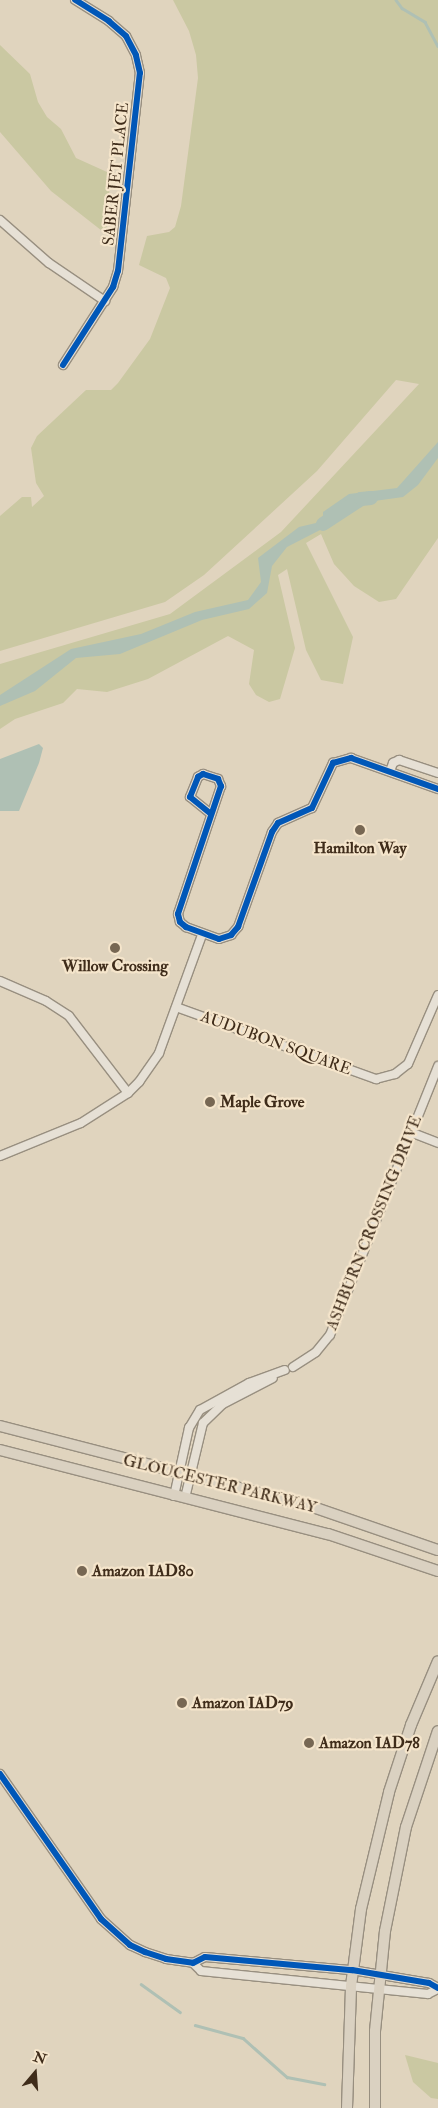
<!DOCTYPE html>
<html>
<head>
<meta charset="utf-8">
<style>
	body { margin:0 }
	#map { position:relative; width:438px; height:2108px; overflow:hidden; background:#e0d4be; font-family:"IM FELL Double Pica",serif }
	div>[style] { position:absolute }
	.green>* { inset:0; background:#cac8a2 }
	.water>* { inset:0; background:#afc0b4 }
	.stream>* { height:2.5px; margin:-1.25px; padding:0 1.25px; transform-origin:1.25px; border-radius:1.25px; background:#afc0b4 }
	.river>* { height:14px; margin:-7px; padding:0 7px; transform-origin:7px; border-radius:7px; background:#afc0b4 }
	.roads { filter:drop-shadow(1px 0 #988f80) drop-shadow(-1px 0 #988f80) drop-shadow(0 1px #988f80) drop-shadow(0 -1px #988f80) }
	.minor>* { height:8px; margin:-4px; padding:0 4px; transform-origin:4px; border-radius:4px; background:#e6e0d5 }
	.major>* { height:10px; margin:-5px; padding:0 5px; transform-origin:5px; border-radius:5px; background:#dad1c1 }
	.cycleway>* { height:6px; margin:-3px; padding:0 3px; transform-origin:3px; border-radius:3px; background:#0057b8 }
	.dots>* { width:14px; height:14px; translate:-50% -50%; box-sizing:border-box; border:2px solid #f5e5cb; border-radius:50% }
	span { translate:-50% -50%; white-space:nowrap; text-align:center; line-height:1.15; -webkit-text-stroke:4.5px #f5e5cb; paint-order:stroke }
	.street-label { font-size:16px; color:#3f2c1a }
	.poi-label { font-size:16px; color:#3f2c1a; font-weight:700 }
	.left { translate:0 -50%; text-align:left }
	.north { position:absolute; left:10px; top:2048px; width:50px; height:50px; -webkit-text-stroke:4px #f5e5cb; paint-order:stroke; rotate:18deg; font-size:14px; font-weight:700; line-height:20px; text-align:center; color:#3f2c1a }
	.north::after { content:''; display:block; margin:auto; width:18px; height:22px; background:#3f2c1a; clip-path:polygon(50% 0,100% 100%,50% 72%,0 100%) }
</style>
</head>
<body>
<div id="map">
	<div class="green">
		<i style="clip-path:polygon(173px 0,438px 0,438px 538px,396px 599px,379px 602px,354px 586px,334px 564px,321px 534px,306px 543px,353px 637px,343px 684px,321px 680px,306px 650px,287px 569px,278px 575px,295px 648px,280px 699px,269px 702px,256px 695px,249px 684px,254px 650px,228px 636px,148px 679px,107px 692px,77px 689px,63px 703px,15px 719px,0 729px,0 664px,170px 614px,281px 532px,419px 384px,396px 380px,317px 471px,204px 575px,165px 602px,0 651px,0 516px,22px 497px,31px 497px,32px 507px,44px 496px,36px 483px,31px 448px,37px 436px,86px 390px,111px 390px,118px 383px,150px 339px,170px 288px,166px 278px,139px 265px,147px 236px,169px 232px,175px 227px,181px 206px,198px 78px,196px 55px,189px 31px)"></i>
		<i style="clip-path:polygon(0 45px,30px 74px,38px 102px,47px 117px,61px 129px,76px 158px,107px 172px,110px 182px,106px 234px,51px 191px,0 132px)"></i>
		<i style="clip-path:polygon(405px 2055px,438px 2063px,438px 2099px,431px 2098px,413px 2082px)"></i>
	</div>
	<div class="water">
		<i style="clip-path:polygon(438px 442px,438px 458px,418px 485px,403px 497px,353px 504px,322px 529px,287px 547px,272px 566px,267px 593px,249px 609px,202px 620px,120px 654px,76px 658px,35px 691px,0 706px,0 695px,71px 649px,141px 634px,195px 612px,248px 600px,261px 582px,258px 558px,299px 527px,316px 523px,323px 518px,323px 512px,349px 494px,397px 488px)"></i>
		<i style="clip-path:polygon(39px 744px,43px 748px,39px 763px,19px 811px,0 811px,0 759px)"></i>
	</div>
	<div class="stream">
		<i style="left:396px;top:0;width:10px;rotate:53deg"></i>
		<i style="left:402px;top:8px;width:27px;rotate:31deg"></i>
		<i style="left:425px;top:22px;width:27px;rotate:62deg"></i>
		<i style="left:141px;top:1984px;width:48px;rotate:35.7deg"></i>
		<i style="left:195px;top:2025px;width:50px;rotate:15.2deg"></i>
		<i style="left:243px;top:2038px;width:59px;rotate:41.6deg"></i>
		<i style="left:287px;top:2077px;width:38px;rotate:11deg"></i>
	</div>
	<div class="river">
		<i style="left:323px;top:524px;width:45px;rotate:-33.3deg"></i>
		<i style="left:361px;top:499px;width:10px;rotate:-6deg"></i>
	</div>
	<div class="roads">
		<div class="minor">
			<i style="left:0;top:220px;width:65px;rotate:41.3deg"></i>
			<i style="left:49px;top:263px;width:68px;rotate:34.2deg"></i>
			<i style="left:63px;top:365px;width:93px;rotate:-57.3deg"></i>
			<i style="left:113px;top:287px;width:17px;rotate:-73deg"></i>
			<i style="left:118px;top:271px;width:199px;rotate:-83.7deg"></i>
			<i style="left:140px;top:73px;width:18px;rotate:-103deg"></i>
			<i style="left:136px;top:55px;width:21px;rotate:-118deg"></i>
			<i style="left:126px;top:36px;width:23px;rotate:-139deg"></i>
			<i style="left:109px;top:21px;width:40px;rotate:-148deg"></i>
			<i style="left:390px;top:771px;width:9px;rotate:-69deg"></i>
			<i style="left:393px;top:763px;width:7px;rotate:-27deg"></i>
			<i style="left:399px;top:760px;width:41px;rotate:18.4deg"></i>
			<i style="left:211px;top:814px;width:27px;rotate:-141deg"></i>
			<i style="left:190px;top:797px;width:22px;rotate:-68deg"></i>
			<i style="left:198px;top:777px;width:6px;rotate:-31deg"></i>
			<i style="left:203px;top:774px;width:16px;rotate:18deg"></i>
			<i style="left:218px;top:779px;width:8px;rotate:67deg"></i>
			<i style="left:221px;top:786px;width:135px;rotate:108.6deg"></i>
			<i style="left:178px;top:914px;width:8px;rotate:76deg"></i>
			<i style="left:180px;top:922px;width:8px;rotate:40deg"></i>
			<i style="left:186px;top:927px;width:35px;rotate:20deg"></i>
			<i style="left:219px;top:939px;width:13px;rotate:-18deg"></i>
			<i style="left:231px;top:935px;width:11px;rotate:-49deg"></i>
			<i style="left:238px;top:927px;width:101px;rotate:-70.3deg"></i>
			<i style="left:272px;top:832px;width:11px;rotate:-56deg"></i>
			<i style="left:278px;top:823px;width:37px;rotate:-24deg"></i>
			<i style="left:312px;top:808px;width:50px;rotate:-65deg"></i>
			<i style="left:333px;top:763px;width:19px;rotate:-16deg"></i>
			<i style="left:351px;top:758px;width:92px;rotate:19.6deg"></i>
			<i style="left:0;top:981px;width:50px;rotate:23.5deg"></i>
			<i style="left:46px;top:1001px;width:27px;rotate:33deg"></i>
			<i style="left:69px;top:1016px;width:97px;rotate:52.5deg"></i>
			<i style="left:176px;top:1007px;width:213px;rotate:19.8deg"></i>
			<i style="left:376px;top:1079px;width:20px;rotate:-15deg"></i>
			<i style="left:395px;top:1074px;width:16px;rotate:-38deg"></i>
			<i style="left:408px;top:1064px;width:75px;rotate:-66.5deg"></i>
			<i style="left:410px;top:1132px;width:30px;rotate:21deg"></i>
			<i style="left:0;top:1156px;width:87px;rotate:-22.2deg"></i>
			<i style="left:81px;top:1123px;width:56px;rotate:-32.6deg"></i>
			<i style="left:128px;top:1093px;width:16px;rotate:-45deg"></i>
			<i style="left:139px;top:1082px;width:35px;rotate:-55deg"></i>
			<i style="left:159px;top:1053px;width:126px;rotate:-70deg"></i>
			<i style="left:293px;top:1367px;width:27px;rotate:-33deg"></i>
			<i style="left:316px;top:1352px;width:22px;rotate:-51deg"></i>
			<i style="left:330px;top:1335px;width:290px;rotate:-68.1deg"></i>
			<i style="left:174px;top:1496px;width:70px;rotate:-77.6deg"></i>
			<i style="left:189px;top:1428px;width:21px;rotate:-59deg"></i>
			<i style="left:200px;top:1410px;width:56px;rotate:-28.9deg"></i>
			<i style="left:249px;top:1383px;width:38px;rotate:-20deg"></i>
			<i style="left:185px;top:1498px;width:77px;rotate:-76.5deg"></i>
			<i style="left:203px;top:1423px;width:28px;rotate:-44deg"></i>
			<i style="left:223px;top:1404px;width:56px;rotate:-27.5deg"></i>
			<i style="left:0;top:1774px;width:177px;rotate:55.1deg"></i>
			<i style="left:101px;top:1919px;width:39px;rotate:42deg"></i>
			<i style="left:130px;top:1945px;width:17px;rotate:25deg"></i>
			<i style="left:145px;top:1952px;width:22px;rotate:18deg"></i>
			<i style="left:166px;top:1959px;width:27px;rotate:8deg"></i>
			<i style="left:193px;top:1963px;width:13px;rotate:-27deg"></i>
			<i style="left:205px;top:1957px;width:148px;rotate:5.1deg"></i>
			<i style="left:352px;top:1970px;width:78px;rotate:9.6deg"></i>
			<i style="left:429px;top:1983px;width:10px;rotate:29deg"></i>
			<i style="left:193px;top:1963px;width:11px;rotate:45deg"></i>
			<i style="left:201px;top:1971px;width:228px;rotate:5.8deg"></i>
			<i style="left:428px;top:1994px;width:11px;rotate:-27deg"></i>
		</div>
		<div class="major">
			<i style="left:0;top:1426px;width:320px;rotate:14.5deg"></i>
			<i style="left:310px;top:1506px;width:135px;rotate:19deg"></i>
			<i style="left:0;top:1450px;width:339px;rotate:14.4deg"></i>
			<i style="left:328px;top:1534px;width:116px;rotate:18.6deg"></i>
			<i style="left:347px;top:2108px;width:122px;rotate:-88.1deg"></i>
			<i style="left:351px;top:1986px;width:78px;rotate:-82.6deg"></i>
			<i style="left:361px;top:1909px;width:120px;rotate:-76.5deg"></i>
			<i style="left:389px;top:1792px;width:71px;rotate:-71.8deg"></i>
			<i style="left:411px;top:1725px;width:69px;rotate:-67.1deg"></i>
			<i style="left:375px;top:2108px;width:77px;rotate:-90deg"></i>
			<i style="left:375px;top:2031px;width:100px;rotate:-84.3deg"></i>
			<i style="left:385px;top:1931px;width:106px;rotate:-78.6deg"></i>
			<i style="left:406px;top:1827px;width:101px;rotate:-71.6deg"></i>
		</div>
	</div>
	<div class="cycleway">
		<i style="left:63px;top:365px;width:93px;rotate:-57.3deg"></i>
		<i style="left:113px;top:287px;width:17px;rotate:-73deg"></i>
		<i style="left:118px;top:271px;width:199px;rotate:-83.7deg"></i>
		<i style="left:140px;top:73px;width:18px;rotate:-103deg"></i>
		<i style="left:136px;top:55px;width:21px;rotate:-118deg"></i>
		<i style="left:126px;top:36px;width:23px;rotate:-139deg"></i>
		<i style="left:109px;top:21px;width:40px;rotate:-148deg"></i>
		<i style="left:211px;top:814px;width:27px;rotate:-141deg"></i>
		<i style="left:190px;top:797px;width:22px;rotate:-68deg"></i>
		<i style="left:198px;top:777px;width:6px;rotate:-31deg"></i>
		<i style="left:203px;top:774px;width:16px;rotate:18deg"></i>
		<i style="left:218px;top:779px;width:8px;rotate:67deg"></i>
		<i style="left:221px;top:786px;width:135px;rotate:108.6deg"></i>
		<i style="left:178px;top:914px;width:8px;rotate:76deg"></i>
		<i style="left:180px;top:922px;width:8px;rotate:40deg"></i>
		<i style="left:186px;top:927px;width:35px;rotate:20deg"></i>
		<i style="left:219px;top:939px;width:13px;rotate:-18deg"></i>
		<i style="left:231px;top:935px;width:11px;rotate:-49deg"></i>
		<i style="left:238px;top:927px;width:101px;rotate:-70.3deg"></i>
		<i style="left:272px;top:832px;width:11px;rotate:-56deg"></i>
		<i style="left:278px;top:823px;width:37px;rotate:-24deg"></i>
		<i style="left:312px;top:808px;width:50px;rotate:-65deg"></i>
		<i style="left:333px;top:763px;width:19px;rotate:-16deg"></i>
		<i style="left:351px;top:758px;width:92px;rotate:19.6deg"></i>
		<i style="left:0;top:1774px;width:177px;rotate:55.1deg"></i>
		<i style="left:101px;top:1919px;width:39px;rotate:42deg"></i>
		<i style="left:130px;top:1945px;width:17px;rotate:25deg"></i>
		<i style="left:145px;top:1952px;width:22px;rotate:18deg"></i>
		<i style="left:166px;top:1959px;width:27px;rotate:8deg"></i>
		<i style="left:193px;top:1963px;width:13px;rotate:-27deg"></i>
		<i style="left:205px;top:1957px;width:148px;rotate:5.1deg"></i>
		<i style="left:352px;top:1970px;width:78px;rotate:9.6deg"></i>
		<i style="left:429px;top:1983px;width:10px;rotate:29deg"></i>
	</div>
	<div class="dots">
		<i style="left:360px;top:830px;background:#776753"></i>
		<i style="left:115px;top:948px;background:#776753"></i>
		<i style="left:210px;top:1102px;background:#776753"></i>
		<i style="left:82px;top:1571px;background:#776753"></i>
		<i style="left:182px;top:1703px;background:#776753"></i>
		<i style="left:309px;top:1743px;background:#776753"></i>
	</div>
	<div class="street-label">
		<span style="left:116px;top:174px;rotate:-84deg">SABER JET PLACE</span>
		<span style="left:276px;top:1043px;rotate:20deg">AUDUBON SQUARE</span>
		<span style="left:374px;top:1223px;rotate:-68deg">ASHBURN CROSSING DRIVE</span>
		<span style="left:220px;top:1484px;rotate:14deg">GLOUCESTER PARKWAY</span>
	</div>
	<div class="poi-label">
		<span style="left:360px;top:848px">Hamilton Way</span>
		<span style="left:115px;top:966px">Willow Crossing</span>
		<span class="left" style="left:220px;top:1102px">Maple Grove</span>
		<span class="left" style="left:92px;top:1571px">Amazon IAD80</span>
		<span class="left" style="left:192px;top:1703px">Amazon IAD79</span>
		<span class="left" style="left:319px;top:1743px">Amazon IAD78</span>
	</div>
	<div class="north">N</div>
</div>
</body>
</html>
